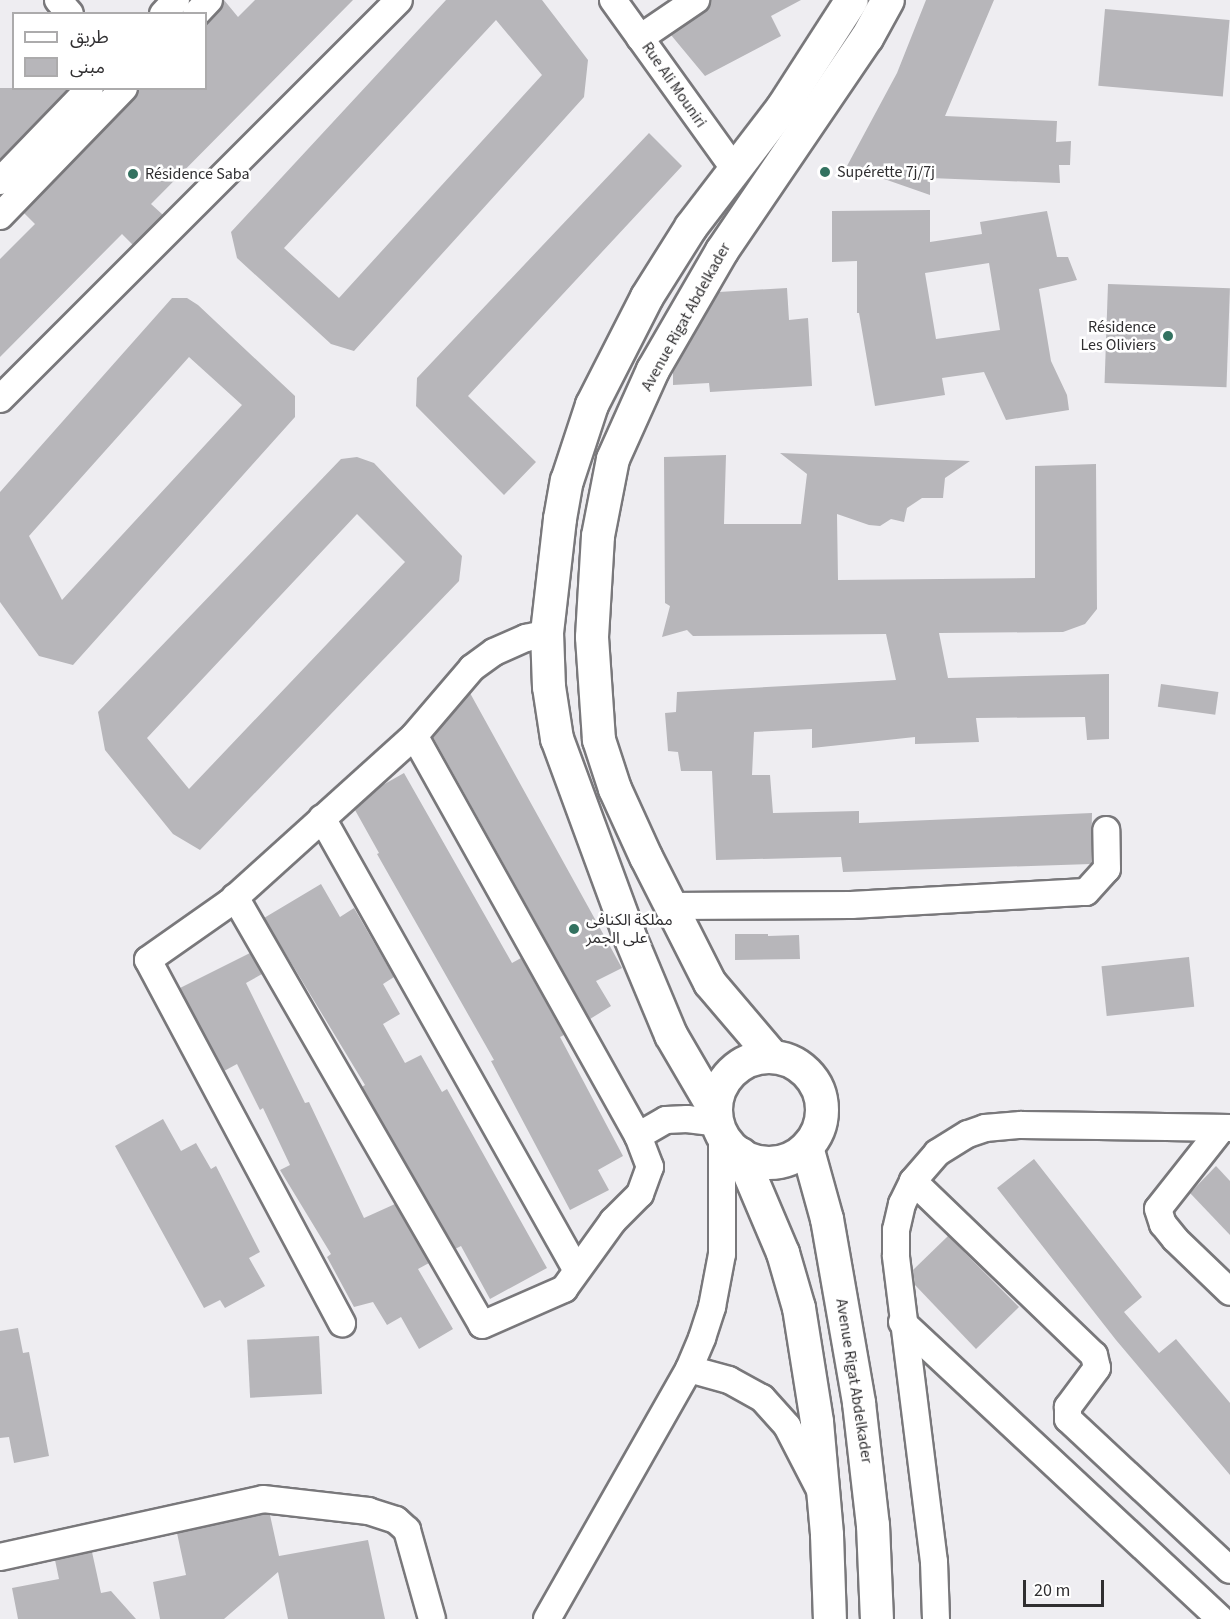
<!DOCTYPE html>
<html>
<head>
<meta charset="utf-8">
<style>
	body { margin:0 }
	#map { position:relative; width:1230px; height:1619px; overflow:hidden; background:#eeedf1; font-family:"Source Sans 3","Noto Sans Arabic",sans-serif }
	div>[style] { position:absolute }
	.building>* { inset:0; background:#b7b6ba; transform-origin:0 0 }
	.roads { filter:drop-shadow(2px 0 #79787b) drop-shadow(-2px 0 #79787b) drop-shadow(0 2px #79787b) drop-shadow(0 -2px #79787b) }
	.minor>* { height:26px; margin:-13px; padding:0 13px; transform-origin:13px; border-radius:13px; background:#fff }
	.tertiary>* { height:32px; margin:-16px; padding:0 16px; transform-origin:16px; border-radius:16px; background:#fff }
	.tertiary>.ring { margin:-16px; padding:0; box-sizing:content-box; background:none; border:32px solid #fff; border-radius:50% }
	.dots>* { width:16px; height:16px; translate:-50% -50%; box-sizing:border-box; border:3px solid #fff; border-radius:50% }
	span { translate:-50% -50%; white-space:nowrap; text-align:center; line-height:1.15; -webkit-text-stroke:5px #fff; paint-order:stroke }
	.street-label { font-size:16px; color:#2f2e30 }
	.poi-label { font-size:16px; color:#2f2e30 }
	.left { translate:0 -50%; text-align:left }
	.right { translate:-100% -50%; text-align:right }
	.legend { position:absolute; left:12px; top:12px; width:195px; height:78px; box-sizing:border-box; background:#fff; border:2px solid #acabac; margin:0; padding:8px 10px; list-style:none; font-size:18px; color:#2f2e30 }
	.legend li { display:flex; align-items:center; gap:12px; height:30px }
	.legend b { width:30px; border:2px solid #acabac }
	.scale { position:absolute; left:1023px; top:1580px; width:81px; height:27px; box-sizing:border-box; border:3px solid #2f2e30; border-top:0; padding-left:8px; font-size:18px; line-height:21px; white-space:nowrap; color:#2f2e30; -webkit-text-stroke:4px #fff; paint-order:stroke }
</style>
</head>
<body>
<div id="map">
	<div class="building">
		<i style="clip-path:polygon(224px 0,238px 17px,255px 0,353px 0,151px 204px,163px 215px,133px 245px,122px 234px,0 357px,0 259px,35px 224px,24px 213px,135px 98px,139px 88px,206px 88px,206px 25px,220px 10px)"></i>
		<i style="clip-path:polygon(evenodd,446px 0,542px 0,588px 60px,584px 97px,354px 351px,331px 344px,237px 258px,231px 232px,446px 0,496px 20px,542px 75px,339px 298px,284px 248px,496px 20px)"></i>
		<i style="clip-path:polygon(711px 0,801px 0,771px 16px,781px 36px,705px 76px,671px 35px,704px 12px)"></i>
		<i style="clip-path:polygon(926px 0,994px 0,945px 116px,1057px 121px,1056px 142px,1071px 141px,1070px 165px,1059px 165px,1060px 183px,930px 178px,930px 195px,847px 166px,897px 73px)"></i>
		<i style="left:1105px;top:9px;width:125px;height:77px;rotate:5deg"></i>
		<i style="clip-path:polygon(0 88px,69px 88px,0 159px)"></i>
		<i style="clip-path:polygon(649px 133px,682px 166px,468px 396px,536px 462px,504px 495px,416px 406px,417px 378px)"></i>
		<i style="clip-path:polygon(evenodd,930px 210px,930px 242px,982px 234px,980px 222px,1047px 211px,1057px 257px,1068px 257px,1077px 280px,1039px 289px,1051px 361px,1067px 395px,1069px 410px,1006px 420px,984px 372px,942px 378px,945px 395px,875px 406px,859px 313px,857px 313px,857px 261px,832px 262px,832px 211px,930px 210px,989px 263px,1000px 330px,936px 339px,925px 273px,989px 263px)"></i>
		<i style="left:1108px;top:284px;width:122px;height:99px;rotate:2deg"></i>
		<i style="clip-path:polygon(787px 288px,789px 320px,808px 318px,812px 386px,710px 392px,709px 383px,673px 385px,673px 372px,719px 292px)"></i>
		<i style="clip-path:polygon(evenodd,172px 298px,187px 298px,198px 305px,295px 396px,295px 417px,73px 665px,39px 656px,0 602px,0 492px,172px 298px,189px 357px,242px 405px,62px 600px,29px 536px,189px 357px)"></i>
		<i style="clip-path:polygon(780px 453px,970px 461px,945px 478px,943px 498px,922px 498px,907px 508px,904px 522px,891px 519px,880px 526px,869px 525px,837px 514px,838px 580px,1035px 578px,1035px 466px,1096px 464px,1097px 609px,1085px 624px,1063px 632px,939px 633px,948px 678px,1109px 674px,1109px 739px,1087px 740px,1085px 717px,976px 718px,979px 742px,915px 744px,915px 737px,812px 748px,812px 729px,754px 732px,752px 775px,770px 775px,773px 813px,859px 811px,859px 823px,1092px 813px,1091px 864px,843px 872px,841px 857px,716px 860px,712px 771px,681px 771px,678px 752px,668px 751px,665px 713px,676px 712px,677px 692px,896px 680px,886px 634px,693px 636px,687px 630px,662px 637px,670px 606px,665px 603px,664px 457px,726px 455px,724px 524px,801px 524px,807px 474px)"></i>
		<i style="clip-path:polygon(evenodd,357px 457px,374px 463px,462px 556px,459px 581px,200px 850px,173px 834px,105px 750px,98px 712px,341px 459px,357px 457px,357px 514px,405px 562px,189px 789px,147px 738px,357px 514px)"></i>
		<i style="left:1161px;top:684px;width:58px;height:23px;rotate:8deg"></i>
		<i style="clip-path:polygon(470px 693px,622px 968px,596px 981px,611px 1006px,590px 1019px,433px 737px)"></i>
		<i style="clip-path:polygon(404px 773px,512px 963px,521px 958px,564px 1035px,560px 1037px,623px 1156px,598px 1170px,609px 1190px,570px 1210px,491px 1061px,494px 1060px,377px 854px,379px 853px,355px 810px,381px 786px)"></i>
		<i style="clip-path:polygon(321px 884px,340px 917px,354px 908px,394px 977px,383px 984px,400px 1014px,383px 1024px,405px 1063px,421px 1055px,442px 1092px,447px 1089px,547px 1268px,490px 1299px,461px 1246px,455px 1249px,362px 1087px,365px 1085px,264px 918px)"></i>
		<i style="clip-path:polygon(735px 934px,768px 934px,768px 936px,799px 935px,800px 959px,735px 960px)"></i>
		<i style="clip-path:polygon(250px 953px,262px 974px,246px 983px,305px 1103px,309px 1102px,364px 1218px,395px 1204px,429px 1263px,418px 1269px,453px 1329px,419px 1349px,401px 1317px,387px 1325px,373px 1302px,354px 1307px,327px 1257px,331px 1254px,280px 1170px,290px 1165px,263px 1108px,260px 1110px,237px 1064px,224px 1071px,180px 988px)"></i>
		<i style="left:1189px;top:957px;width:50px;height:88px;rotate:84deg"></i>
		<i style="clip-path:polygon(163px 1119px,181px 1151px,196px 1143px,211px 1169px,216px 1166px,260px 1252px,249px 1258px,265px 1286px,225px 1308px,220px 1300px,204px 1308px,115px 1146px)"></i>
		<i style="clip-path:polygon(1034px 1159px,1142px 1297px,1124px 1312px,1159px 1353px,1176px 1339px,1230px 1403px,1230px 1475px,1116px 1340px,997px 1188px)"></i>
		<i style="clip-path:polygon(1216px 1166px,1230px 1181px,1230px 1235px,1190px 1193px)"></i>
		<i style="clip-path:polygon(948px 1236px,1019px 1307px,976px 1349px,915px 1285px,913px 1270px)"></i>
		<i style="clip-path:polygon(18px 1328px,23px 1353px,29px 1352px,49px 1456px,14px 1463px,9px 1437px,0 1438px,0 1331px)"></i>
		<i style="left:319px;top:1336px;width:58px;height:72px;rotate:87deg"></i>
		<i style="clip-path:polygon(264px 1514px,270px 1515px,279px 1556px,368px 1540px,385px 1619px,288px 1619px,278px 1572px,224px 1619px,160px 1619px,153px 1582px,186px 1575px,177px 1533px)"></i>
		<i style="clip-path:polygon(92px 1552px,101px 1593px,111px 1591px,136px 1619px,18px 1619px,12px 1588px,59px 1579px,55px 1560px)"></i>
	</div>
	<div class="roads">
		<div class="minor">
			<i style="left:58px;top:0;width:18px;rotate:49deg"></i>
			<i style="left:613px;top:0;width:209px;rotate:54.3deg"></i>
			<i style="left:163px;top:14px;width:19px;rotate:-47deg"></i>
			<i style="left:196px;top:14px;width:19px;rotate:-47deg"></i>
			<i style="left:640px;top:38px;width:68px;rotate:-34.2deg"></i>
			<i style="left:0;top:181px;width:129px;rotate:-45.9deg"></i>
			<i style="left:0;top:216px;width:178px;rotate:-45.9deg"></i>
			<i style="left:0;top:399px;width:564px;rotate:-45deg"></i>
			<i style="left:414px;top:736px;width:89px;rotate:-49.5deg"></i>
			<i style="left:472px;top:668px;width:27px;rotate:-36deg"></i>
			<i style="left:494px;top:652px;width:35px;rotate:-24deg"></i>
			<i style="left:526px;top:638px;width:22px;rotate:-13deg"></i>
			<i style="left:322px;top:818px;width:518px;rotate:60.61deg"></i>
			<i style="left:235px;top:897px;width:494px;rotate:60deg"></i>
			<i style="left:482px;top:1325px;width:90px;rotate:-23.7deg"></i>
			<i style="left:564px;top:1289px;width:84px;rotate:-54.2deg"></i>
			<i style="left:613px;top:1221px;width:38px;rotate:-45deg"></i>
			<i style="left:640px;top:1194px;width:29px;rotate:-70deg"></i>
			<i style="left:650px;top:1167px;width:33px;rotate:-111deg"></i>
			<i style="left:638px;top:1136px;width:458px;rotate:-119.2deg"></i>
			<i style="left:414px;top:736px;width:249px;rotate:137.9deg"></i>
			<i style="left:229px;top:903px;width:99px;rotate:144.9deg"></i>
			<i style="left:148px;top:960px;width:412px;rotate:61.9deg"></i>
			<i style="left:669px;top:906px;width:182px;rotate:-0.3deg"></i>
			<i style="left:851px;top:905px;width:235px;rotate:-3.2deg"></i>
			<i style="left:1086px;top:892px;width:31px;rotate:-48deg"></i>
			<i style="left:1107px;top:869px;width:39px;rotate:-91deg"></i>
			<i style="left:1222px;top:1128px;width:103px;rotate:128.3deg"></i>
			<i style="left:1158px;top:1209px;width:16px;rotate:72deg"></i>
			<i style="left:1163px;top:1224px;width:19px;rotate:51deg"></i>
			<i style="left:1175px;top:1239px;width:76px;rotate:43.9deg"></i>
			<i style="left:638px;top:1136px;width:32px;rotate:-30deg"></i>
			<i style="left:666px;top:1120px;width:21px;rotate:-3deg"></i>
			<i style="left:687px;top:1119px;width:31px;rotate:7deg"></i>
			<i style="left:913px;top:1181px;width:251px;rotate:43.9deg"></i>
			<i style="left:1094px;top:1355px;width:13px;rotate:77deg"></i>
			<i style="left:1097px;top:1368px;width:49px;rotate:126.6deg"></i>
			<i style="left:1068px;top:1407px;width:12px;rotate:90deg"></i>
			<i style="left:1068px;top:1419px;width:221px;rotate:43deg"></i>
			<i style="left:902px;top:1322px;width:435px;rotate:43deg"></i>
			<i style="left:689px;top:1369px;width:41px;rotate:15.4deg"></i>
			<i style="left:729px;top:1380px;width:38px;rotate:29deg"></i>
			<i style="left:762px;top:1398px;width:38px;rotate:48deg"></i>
			<i style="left:787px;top:1426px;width:74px;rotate:62.7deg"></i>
			<i style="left:0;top:1557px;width:269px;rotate:-12.4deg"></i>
			<i style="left:263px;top:1499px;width:106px;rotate:6.5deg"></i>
			<i style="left:368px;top:1511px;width:29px;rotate:18deg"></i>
			<i style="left:396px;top:1520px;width:15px;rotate:42deg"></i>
			<i style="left:407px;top:1530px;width:92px;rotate:74.3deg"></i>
			<i style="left:547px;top:1619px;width:288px;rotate:-60.4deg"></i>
			<i style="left:689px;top:1369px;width:34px;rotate:-67deg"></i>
			<i style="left:702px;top:1338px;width:33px;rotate:-72deg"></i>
			<i style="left:712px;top:1307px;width:54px;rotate:-79.3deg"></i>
			<i style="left:722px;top:1254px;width:121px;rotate:-90deg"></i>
			<i style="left:936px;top:1619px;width:57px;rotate:-92deg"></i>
			<i style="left:934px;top:1562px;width:309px;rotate:-97.1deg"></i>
			<i style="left:896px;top:1255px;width:25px;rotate:-90deg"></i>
			<i style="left:896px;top:1230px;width:27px;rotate:-77deg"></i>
			<i style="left:902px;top:1204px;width:25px;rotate:-64deg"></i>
			<i style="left:913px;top:1181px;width:37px;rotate:-49deg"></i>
			<i style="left:937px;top:1153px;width:36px;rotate:-32deg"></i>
			<i style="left:968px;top:1134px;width:18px;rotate:-19deg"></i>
			<i style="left:985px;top:1128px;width:36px;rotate:-5deg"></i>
			<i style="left:1021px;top:1125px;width:209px;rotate:0.8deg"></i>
		</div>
		<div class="tertiary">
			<i style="left:773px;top:1057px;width:97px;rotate:-130.4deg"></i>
			<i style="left:710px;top:983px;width:141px;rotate:-116.9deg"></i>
			<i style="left:646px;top:857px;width:75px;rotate:-114.5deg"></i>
			<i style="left:615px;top:789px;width:52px;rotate:-108.1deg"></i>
			<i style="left:599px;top:740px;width:103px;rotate:-93.9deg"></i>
			<i style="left:592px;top:637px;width:101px;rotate:-86.6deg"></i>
			<i style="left:598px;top:536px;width:78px;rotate:-79deg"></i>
			<i style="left:613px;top:459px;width:98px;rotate:-65.8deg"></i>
			<i style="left:653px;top:370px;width:138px;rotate:-59.9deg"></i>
			<i style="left:722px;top:251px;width:258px;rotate:-55.8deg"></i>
			<i style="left:867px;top:38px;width:43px;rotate:-61.1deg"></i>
			<i class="ring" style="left:716px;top:1057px;width:74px;height:74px"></i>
			<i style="left:716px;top:1112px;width:89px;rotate:-120.3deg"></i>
			<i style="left:671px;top:1035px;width:106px;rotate:-112.7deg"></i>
			<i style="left:630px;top:937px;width:211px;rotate:-110.2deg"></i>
			<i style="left:557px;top:739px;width:53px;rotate:-98.7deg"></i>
			<i style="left:549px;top:687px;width:54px;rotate:-92.1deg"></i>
			<i style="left:547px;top:633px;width:115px;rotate:-83.5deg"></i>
			<i style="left:560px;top:519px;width:39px;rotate:-80deg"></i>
			<i style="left:567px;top:481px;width:80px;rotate:-71.8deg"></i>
			<i style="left:592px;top:405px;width:121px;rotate:-63deg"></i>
			<i style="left:647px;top:297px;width:83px;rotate:-57.8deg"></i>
			<i style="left:691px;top:227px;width:151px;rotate:-52.5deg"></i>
			<i style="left:783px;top:107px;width:127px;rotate:-57.2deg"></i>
			<i style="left:807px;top:1147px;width:75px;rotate:74.5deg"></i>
			<i style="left:827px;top:1219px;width:187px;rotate:80.1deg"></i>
			<i style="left:859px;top:1403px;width:123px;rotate:83.5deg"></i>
			<i style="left:873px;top:1525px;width:94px;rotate:87.6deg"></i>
			<i style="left:741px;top:1154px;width:108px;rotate:67deg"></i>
			<i style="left:783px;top:1253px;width:57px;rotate:73.8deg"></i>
			<i style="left:799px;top:1308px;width:115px;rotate:81deg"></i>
			<i style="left:817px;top:1422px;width:113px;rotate:84.9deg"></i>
			<i style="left:827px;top:1535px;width:84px;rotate:88deg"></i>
		</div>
	</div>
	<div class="dots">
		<i style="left:825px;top:172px;background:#337260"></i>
		<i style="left:133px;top:174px;background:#337260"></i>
		<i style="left:1168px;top:336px;background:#337260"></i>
		<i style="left:574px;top:929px;background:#337260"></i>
	</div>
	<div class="street-label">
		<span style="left:674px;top:85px;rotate:55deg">Rue Ali Mouniri</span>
		<span style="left:686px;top:317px;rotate:-61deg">Avenue Rigat Abdelkader</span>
		<span style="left:854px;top:1381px;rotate:81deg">Avenue Rigat Abdelkader</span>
	</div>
	<div class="poi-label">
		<span class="left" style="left:837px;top:172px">Supérette 7j/7j</span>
		<span class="left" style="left:145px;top:174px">Résidence Saba</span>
		<span class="right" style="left:1156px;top:336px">Résidence<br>Les Oliviers</span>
		<span class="left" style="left:586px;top:929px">مملكة الكنافى<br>على الجمر</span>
	</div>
	<ul class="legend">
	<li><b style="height:8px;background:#fff"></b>طريق</li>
	<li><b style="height:16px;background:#b7b6ba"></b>مبنى</li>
	</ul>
	<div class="scale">20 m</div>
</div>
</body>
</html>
